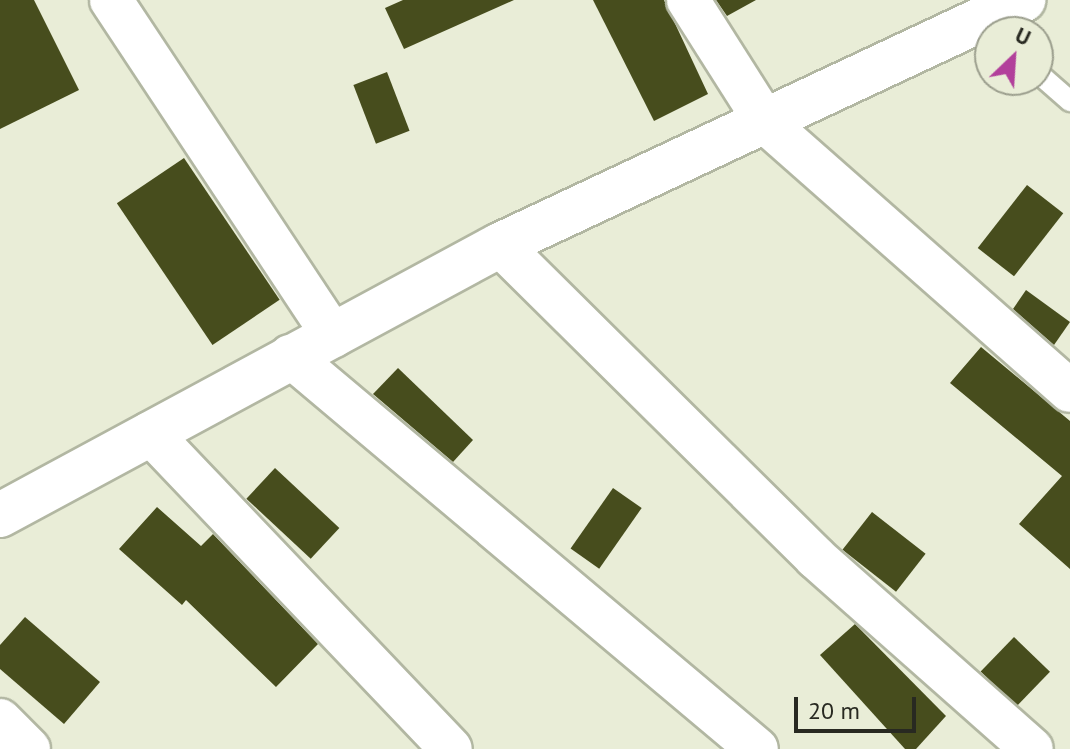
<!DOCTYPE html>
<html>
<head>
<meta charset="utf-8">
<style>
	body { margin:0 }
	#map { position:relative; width:1070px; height:749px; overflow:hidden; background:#e9edd7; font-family:"PT Sans",sans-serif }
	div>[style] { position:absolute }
	.building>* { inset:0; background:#474d1d; transform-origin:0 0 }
	.roads { filter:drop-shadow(2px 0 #b2b7a2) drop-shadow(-2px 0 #b2b7a2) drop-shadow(0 2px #b2b7a2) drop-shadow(0 -2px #b2b7a2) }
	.lane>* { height:20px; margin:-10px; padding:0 10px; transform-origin:10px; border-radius:10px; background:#fff }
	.street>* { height:42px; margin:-21px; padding:0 21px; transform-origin:21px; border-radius:21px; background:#fff }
	.secondary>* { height:44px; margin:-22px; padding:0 22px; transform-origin:22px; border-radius:22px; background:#fff }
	span { translate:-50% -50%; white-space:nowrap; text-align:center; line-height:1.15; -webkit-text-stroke:8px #e9edd7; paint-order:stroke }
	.north { position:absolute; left:974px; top:16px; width:80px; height:80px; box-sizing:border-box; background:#e9edd7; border:2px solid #9c9f8e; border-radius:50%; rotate:25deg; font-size:22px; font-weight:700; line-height:32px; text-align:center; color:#282921 }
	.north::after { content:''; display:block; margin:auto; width:28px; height:36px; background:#b2409b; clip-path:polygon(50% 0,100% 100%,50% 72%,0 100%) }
	.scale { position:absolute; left:794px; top:697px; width:122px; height:36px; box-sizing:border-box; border:4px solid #282921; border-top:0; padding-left:10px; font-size:24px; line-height:28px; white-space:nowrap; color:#282921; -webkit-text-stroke:6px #e9edd7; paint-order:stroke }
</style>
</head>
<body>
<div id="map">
	<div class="building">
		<i style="clip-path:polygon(0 0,34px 0,79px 90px,0 129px)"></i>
		<i style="clip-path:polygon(403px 0,514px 0,404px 49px,385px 8px)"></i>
		<i style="clip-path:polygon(593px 0,664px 0,708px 94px,654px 121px)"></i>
		<i style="clip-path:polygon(716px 0,756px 0,727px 16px)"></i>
		<i style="left:387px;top:72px;width:63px;height:36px;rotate:69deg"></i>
		<i style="left:184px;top:158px;width:171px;height:81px;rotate:56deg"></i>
		<i style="left:1027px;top:185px;width:46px;height:80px;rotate:38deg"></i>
		<i style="clip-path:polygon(1026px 290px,1070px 322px,1054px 345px,1013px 309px)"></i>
		<i style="clip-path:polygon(981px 347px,1070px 421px,1070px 569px,1019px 524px,1062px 476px,950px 383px)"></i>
		<i style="clip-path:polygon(398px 368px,473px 440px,453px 462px,373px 394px)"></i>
		<i style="left:275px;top:468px;width:88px;height:42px;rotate:43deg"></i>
		<i style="left:613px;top:488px;width:35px;height:74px;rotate:35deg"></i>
		<i style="clip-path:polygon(157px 507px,201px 546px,213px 534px,318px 644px,276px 687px,186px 600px,182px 605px,119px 549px)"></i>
		<i style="left:872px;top:512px;width:68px;height:48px;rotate:38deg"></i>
		<i style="clip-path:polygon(25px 617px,100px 682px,64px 724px,0 669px,0 645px)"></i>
		<i style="clip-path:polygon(855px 624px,946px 716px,916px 749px,905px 749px,820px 655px)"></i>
		<i style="left:1014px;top:637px;width:50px;height:48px;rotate:44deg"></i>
	</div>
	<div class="roads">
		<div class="lane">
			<i style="left:1038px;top:73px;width:43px;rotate:41.2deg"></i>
		</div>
		<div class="street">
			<i style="left:111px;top:0;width:403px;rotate:56.5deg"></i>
			<i style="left:688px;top:0;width:146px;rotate:57.6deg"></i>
			<i style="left:766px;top:123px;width:405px;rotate:41.4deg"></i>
			<i style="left:500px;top:245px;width:445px;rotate:44.7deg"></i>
			<i style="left:816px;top:558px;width:288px;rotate:41.5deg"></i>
			<i style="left:290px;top:356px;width:610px;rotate:40.08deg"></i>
			<i style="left:150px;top:433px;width:436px;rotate:46.4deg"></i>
			<i style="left:0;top:720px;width:41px;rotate:45deg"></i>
		</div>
		<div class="secondary">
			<i style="left:0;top:515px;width:568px;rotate:-28.37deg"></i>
			<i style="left:500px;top:245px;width:578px;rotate:-25.1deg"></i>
		</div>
	</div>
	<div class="north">U</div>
	<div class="scale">20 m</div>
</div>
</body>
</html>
